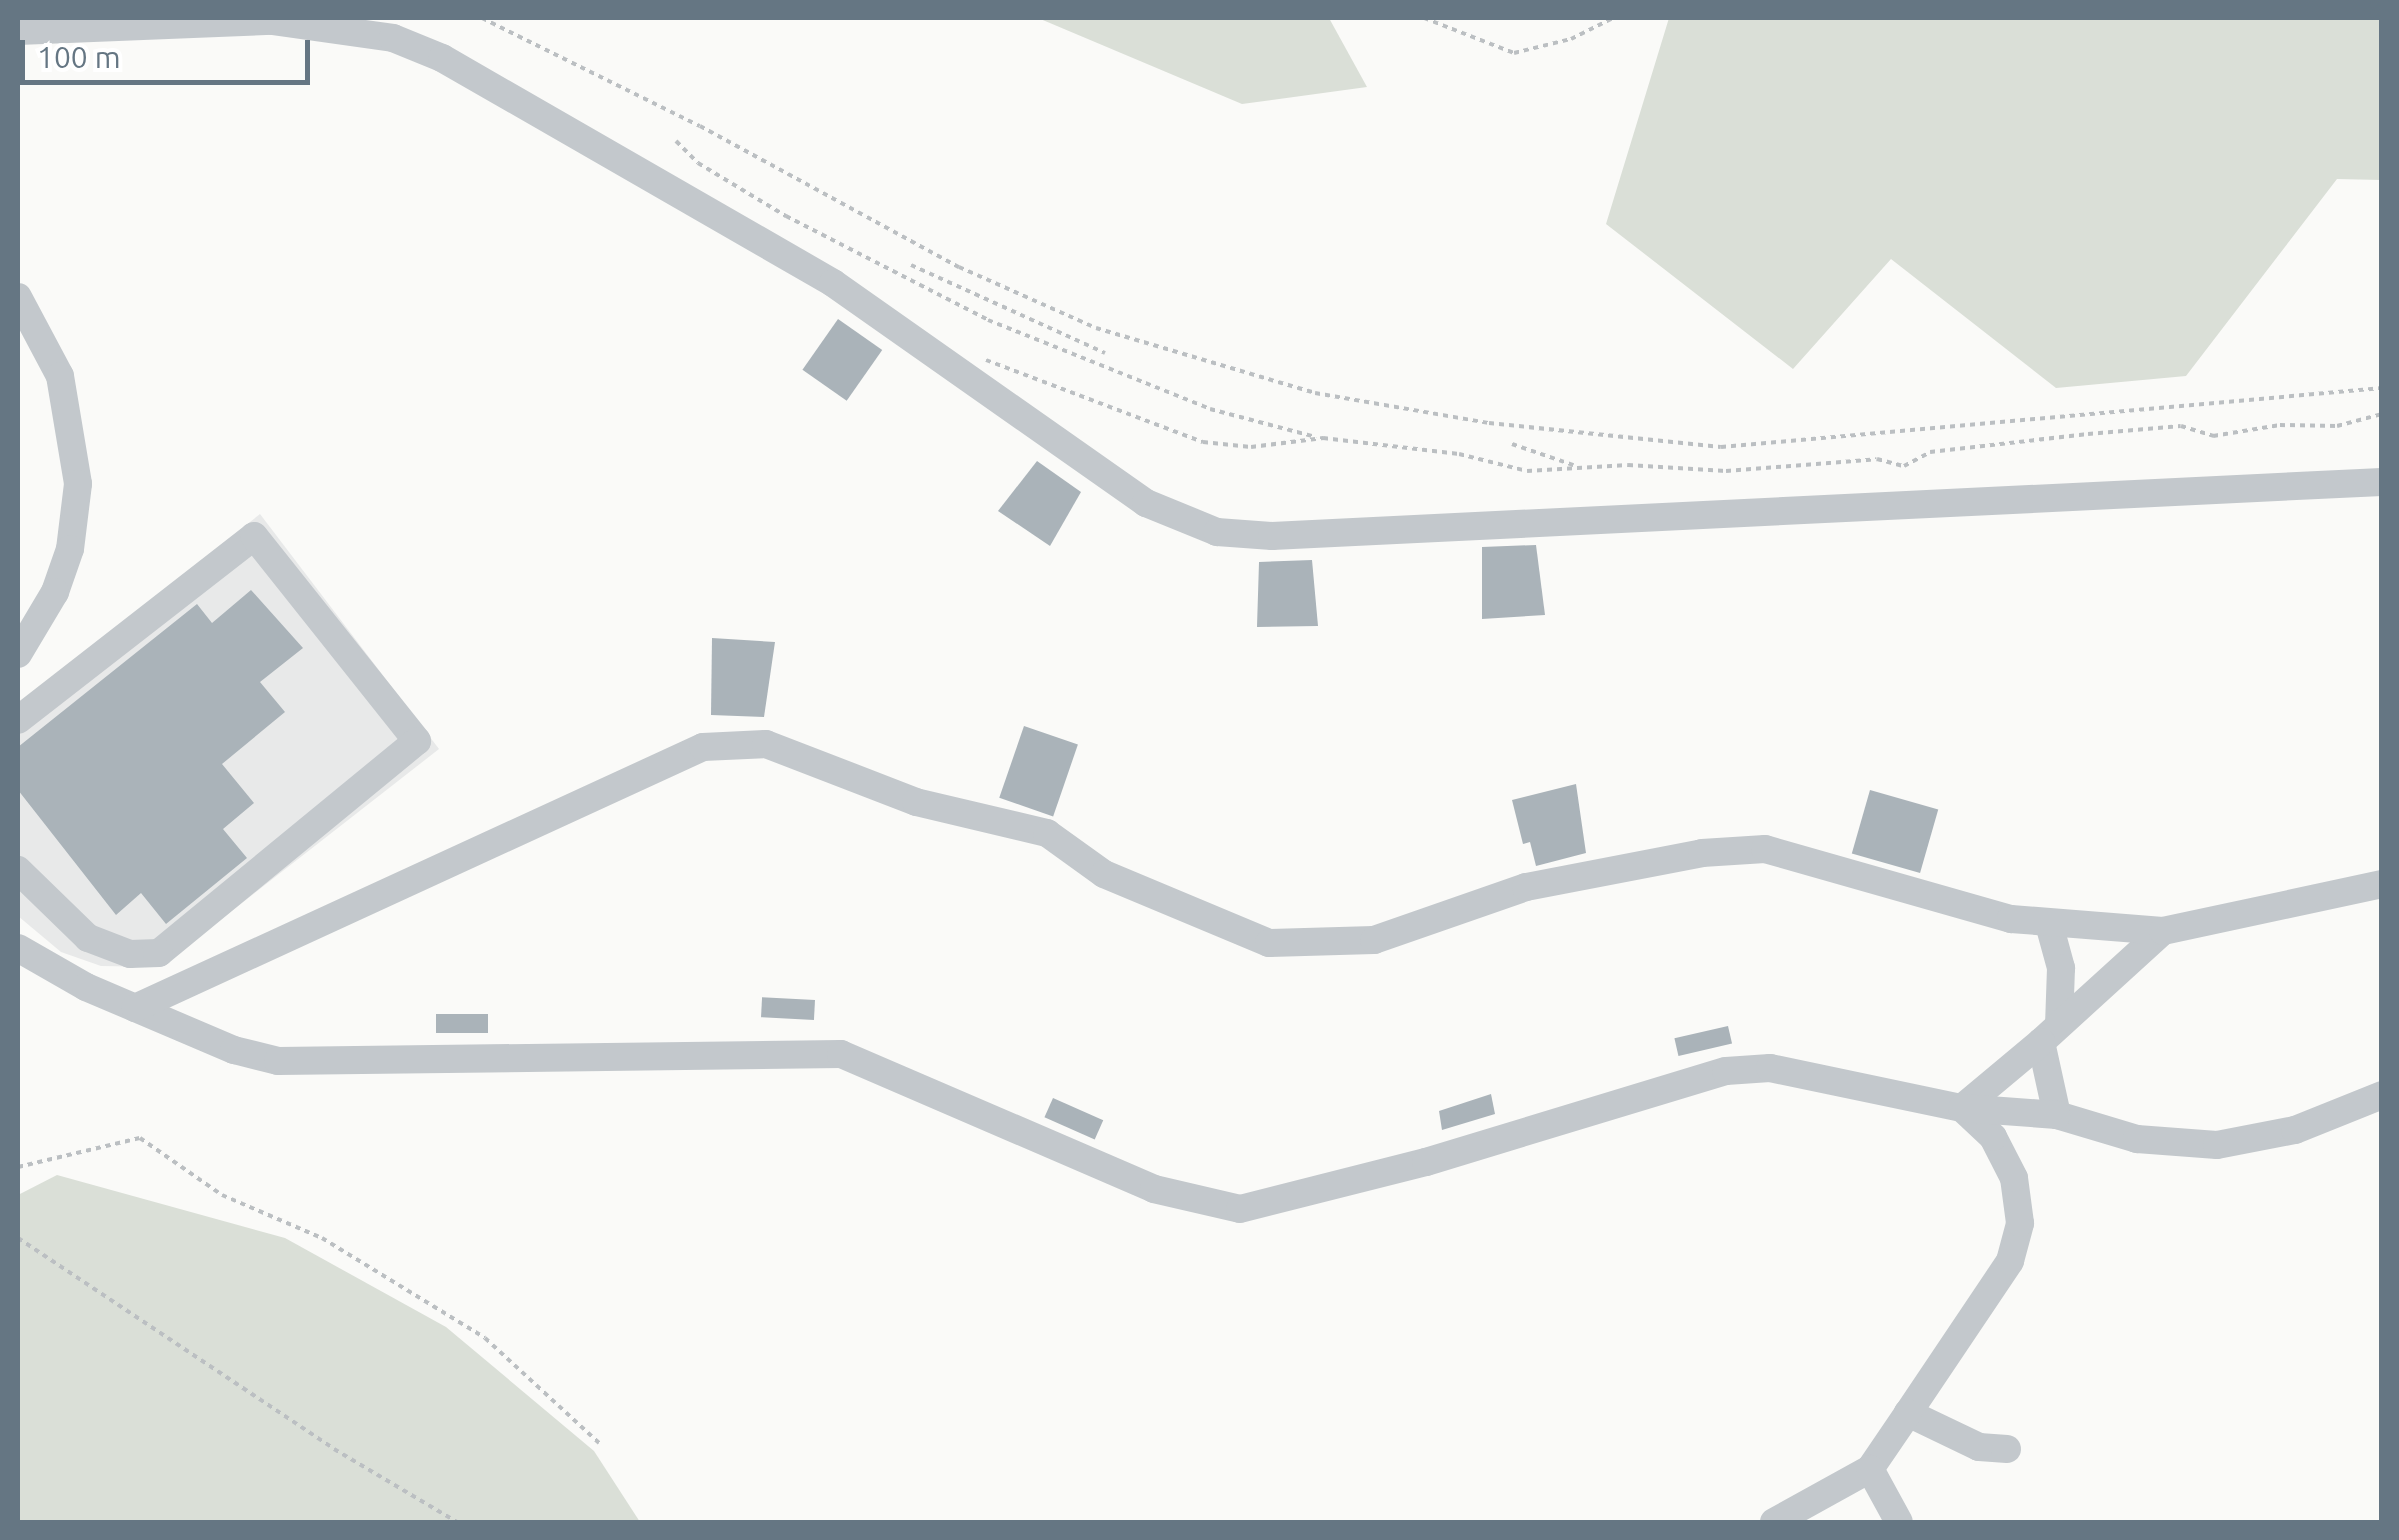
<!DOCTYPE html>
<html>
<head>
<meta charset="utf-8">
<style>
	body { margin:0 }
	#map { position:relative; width:2399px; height:1540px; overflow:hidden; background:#fafaf8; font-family:Ubuntu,sans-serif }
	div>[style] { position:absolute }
	.built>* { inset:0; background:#e8e9e9 }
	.green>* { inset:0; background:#dadfd7 }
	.building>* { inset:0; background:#aab3b9; transform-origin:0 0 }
	.path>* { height:4px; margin-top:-2px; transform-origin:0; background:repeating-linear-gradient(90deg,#bbbfc2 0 5px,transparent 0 10px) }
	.minor>* { height:28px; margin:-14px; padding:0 14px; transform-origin:14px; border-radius:14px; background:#c3c8cc }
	span { translate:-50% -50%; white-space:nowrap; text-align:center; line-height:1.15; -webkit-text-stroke:10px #fff; paint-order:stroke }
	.frame { position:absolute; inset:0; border:20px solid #657683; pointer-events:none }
	.scale { position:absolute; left:20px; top:40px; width:290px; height:45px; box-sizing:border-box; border:5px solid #657683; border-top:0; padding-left:12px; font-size:30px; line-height:35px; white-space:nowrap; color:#657683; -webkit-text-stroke:8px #fff; paint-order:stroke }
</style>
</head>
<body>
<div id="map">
	<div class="built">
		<i style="clip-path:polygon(260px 514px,439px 749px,160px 967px,101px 966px,61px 952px,18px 916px,18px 706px)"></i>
	</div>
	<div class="green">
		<i style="clip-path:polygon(1038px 18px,1329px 18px,1367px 87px,1242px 104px)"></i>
		<i style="clip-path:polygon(1669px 18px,2381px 18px,2381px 180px,2337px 179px,2186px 376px,2056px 388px,1891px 259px,1793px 369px,1606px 224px)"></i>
		<i style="clip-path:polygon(57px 1175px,285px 1238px,446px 1327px,594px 1451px,640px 1522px,18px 1522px,18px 1195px)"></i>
	</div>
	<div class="building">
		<i style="left:838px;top:319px;width:54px;height:62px;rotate:35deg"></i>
		<i style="clip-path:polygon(1037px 461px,1081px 492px,1050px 546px,998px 511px)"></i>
		<i style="clip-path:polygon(1536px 545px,1545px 615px,1482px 619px,1482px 547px)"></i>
		<i style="clip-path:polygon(1312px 560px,1318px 626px,1257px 627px,1259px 562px)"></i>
		<i style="clip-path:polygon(251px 590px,303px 648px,260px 682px,285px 712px,222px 764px,254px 803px,223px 829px,247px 858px,166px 924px,141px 893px,116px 915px,18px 790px,18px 747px,197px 604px,212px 623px)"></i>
		<i style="clip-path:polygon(712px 638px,775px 642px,764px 717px,711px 715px)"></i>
		<i style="left:1024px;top:726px;width:57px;height:76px;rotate:19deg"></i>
		<i style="clip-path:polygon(1576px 784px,1586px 853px,1536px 866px,1530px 842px,1523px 844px,1512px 800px)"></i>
		<i style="left:1870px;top:790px;width:71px;height:66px;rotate:16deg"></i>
		<i style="left:815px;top:1000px;width:20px;height:53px;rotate:93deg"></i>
		<i style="left:488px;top:1014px;width:19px;height:52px;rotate:90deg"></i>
		<i style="left:1728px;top:1026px;width:18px;height:55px;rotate:77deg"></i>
		<i style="clip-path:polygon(1491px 1094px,1495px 1114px,1442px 1130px,1439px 1111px)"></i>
		<i style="left:1053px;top:1098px;width:55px;height:21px;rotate:24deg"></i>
	</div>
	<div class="path">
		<i style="left:482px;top:18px;width:243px;rotate:26.4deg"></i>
		<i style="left:700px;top:126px;width:295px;rotate:28.6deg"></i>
		<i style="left:959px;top:267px;width:150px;rotate:24deg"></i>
		<i style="left:1096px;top:328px;width:228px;rotate:16.5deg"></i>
		<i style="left:1315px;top:393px;width:177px;rotate:9.8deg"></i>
		<i style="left:1489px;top:423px;width:233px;rotate:5.9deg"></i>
		<i style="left:1721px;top:447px;width:664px;rotate:-5.1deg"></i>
		<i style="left:1424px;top:18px;width:97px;rotate:21.3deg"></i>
		<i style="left:1514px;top:53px;width:59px;rotate:-13.8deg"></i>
		<i style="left:1571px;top:39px;width:47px;rotate:-26.6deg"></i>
		<i style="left:676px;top:141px;width:31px;rotate:45deg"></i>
		<i style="left:698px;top:163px;width:103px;rotate:31.1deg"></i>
		<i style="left:786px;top:216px;width:227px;rotate:27.2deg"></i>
		<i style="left:988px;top:320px;width:239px;rotate:21.8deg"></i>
		<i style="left:1210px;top:409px;width:110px;rotate:14.8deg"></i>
		<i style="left:911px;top:265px;width:213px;rotate:24.4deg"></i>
		<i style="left:986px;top:360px;width:232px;rotate:20.7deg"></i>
		<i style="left:1203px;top:442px;width:48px;rotate:5.9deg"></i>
		<i style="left:1251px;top:447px;width:73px;rotate:-7.1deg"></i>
		<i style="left:1323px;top:438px;width:137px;rotate:6.7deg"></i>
		<i style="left:1459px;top:454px;width:70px;rotate:14deg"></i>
		<i style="left:1527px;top:471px;width:101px;rotate:-3.4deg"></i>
		<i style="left:1628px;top:465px;width:98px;rotate:3.5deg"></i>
		<i style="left:1726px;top:471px;width:151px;rotate:-4.5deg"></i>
		<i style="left:1877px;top:459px;width:28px;rotate:15deg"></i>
		<i style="left:1904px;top:466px;width:30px;rotate:-28deg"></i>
		<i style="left:1930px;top:452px;width:159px;rotate:-6.5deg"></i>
		<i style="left:2088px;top:434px;width:93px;rotate:-4.9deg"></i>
		<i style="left:2181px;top:426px;width:34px;rotate:17deg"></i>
		<i style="left:2213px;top:436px;width:68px;rotate:-9.3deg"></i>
		<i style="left:2280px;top:425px;width:57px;rotate:1deg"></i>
		<i style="left:2337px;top:426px;width:47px;rotate:-14.9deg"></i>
		<i style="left:1512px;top:444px;width:65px;rotate:19deg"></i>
		<i style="left:18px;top:1167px;width:125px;rotate:-13.4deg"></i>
		<i style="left:140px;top:1138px;width:100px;rotate:34.8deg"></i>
		<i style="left:222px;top:1195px;width:109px;rotate:23.3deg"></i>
		<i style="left:322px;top:1238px;width:191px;rotate:31.5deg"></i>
		<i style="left:485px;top:1338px;width:155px;rotate:42.6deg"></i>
		<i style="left:18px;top:1238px;width:380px;rotate:33.7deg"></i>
		<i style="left:334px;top:1449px;width:143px;rotate:30.7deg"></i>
	</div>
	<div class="minor">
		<i style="left:18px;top:31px;width:254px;rotate:-2.3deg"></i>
		<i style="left:272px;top:21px;width:122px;rotate:8deg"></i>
		<i style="left:393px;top:38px;width:53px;rotate:22.2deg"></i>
		<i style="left:442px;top:58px;width:451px;rotate:29.9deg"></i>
		<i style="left:833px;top:283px;width:383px;rotate:35.1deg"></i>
		<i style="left:1146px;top:503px;width:77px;rotate:22.2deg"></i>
		<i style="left:1217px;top:532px;width:55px;rotate:4.2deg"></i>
		<i style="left:1272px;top:536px;width:1111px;rotate:-2.79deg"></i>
		<i style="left:18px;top:297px;width:89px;rotate:62deg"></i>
		<i style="left:60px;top:376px;width:109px;rotate:80.5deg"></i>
		<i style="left:78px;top:484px;width:65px;rotate:97deg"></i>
		<i style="left:70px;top:549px;width:46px;rotate:109.2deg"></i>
		<i style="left:55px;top:592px;width:72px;rotate:120.8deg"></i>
		<i style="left:18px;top:720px;width:299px;rotate:-37.9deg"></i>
		<i style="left:254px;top:536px;width:262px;rotate:51.5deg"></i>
		<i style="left:417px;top:741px;width:334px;rotate:140.6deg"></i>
		<i style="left:159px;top:953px;width:29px;rotate:178deg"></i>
		<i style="left:130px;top:954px;width:45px;rotate:-159.1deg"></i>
		<i style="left:88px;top:938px;width:98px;rotate:-135.8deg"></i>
		<i style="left:2049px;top:924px;width:46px;rotate:74.7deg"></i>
		<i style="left:2061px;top:968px;width:56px;rotate:92deg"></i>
		<i style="left:2163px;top:931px;width:165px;rotate:137.7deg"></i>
		<i style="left:2041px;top:1042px;width:75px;rotate:77.6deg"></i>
		<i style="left:2057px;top:1115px;width:84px;rotate:16.7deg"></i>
		<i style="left:2137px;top:1139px;width:80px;rotate:4.3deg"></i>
		<i style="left:2217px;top:1145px;width:79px;rotate:-10.9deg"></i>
		<i style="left:2295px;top:1130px;width:94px;rotate:-21.9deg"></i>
		<i style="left:18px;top:948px;width:78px;rotate:29.8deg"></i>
		<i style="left:86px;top:987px;width:161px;rotate:23.1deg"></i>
		<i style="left:234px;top:1050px;width:45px;rotate:14deg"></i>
		<i style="left:278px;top:1061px;width:563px;rotate:-0.71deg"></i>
		<i style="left:841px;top:1054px;width:341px;rotate:23.3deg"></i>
		<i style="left:1154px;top:1189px;width:88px;rotate:13.1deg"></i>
		<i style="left:1240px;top:1209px;width:192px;rotate:-14.2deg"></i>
		<i style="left:1426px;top:1162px;width:313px;rotate:-16.9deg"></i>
		<i style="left:1726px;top:1071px;width:44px;rotate:-3.9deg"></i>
		<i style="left:1770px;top:1068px;width:196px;rotate:11.8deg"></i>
		<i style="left:1962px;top:1108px;width:103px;rotate:-39.9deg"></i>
		<i style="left:135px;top:1008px;width:625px;rotate:-24.68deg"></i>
		<i style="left:703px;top:747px;width:63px;rotate:-2.7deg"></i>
		<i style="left:766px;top:744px;width:161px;rotate:21.1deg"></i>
		<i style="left:916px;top:802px;width:135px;rotate:13.3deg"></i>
		<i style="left:1047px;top:833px;width:70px;rotate:35.7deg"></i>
		<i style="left:1104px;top:874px;width:179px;rotate:22.7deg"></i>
		<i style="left:1269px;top:943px;width:105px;rotate:-1.6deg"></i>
		<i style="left:1374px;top:940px;width:161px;rotate:-19.2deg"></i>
		<i style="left:1526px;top:887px;width:179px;rotate:-10.9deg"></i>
		<i style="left:1702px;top:853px;width:63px;rotate:-3.6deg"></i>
		<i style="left:1765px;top:849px;width:256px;rotate:15.9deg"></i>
		<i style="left:2011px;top:919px;width:152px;rotate:4.5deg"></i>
		<i style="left:2163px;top:931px;width:224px;rotate:-12.1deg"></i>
		<i style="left:2007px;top:1449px;width:28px;rotate:-176deg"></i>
		<i style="left:1979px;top:1447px;width:79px;rotate:-154.4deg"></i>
		<i style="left:1908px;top:1413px;width:183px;rotate:-56.1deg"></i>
		<i style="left:2010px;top:1261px;width:39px;rotate:-75deg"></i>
		<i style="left:2020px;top:1223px;width:45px;rotate:-97.6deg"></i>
		<i style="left:2014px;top:1178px;width:46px;rotate:-117.1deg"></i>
		<i style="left:1993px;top:1137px;width:42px;rotate:-136.9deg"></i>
		<i style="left:1962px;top:1108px;width:95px;rotate:4.2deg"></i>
		<i style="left:1870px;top:1469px;width:68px;rotate:-55.8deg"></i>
		<i style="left:1774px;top:1522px;width:110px;rotate:-28.9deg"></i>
		<i style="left:1870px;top:1469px;width:60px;rotate:61.3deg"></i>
	</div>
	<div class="frame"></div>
	<div class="scale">100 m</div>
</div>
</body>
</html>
